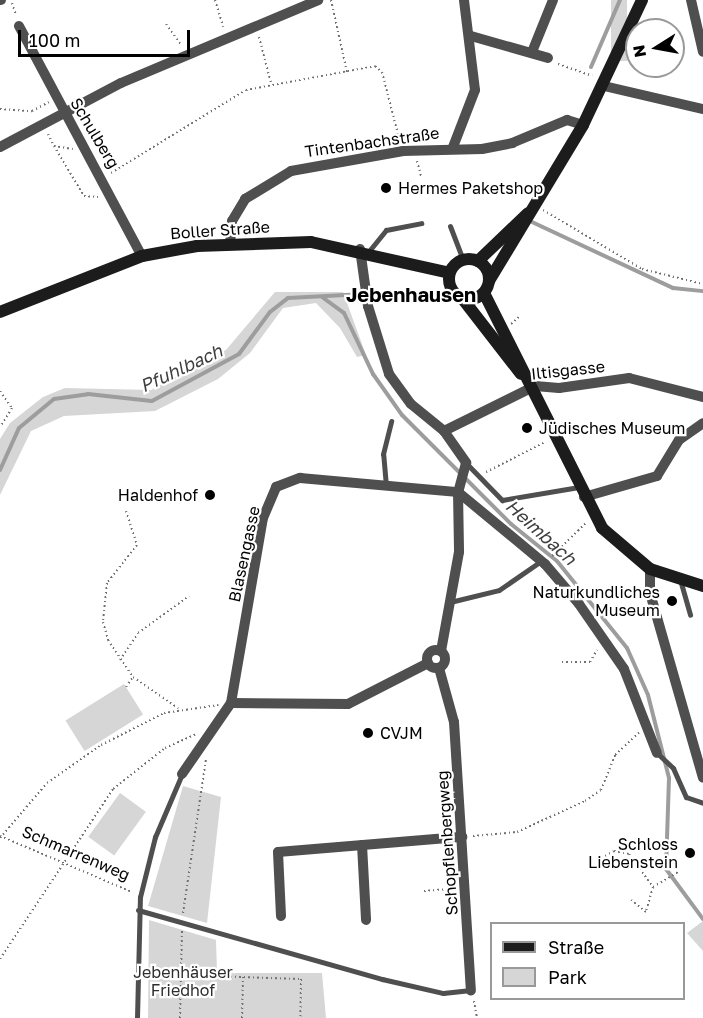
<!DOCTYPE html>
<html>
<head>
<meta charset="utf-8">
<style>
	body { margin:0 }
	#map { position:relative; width:703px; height:1018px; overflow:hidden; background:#fff; font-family:"Golos Text",sans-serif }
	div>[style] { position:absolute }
	.green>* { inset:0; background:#d6d6d6; transform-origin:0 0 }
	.stream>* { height:4px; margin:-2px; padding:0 2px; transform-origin:2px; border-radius:2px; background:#9d9d9d }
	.path>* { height:2px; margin-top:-1px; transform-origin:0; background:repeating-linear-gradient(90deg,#717171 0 1.5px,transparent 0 4.5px) }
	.lane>* { height:5px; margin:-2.5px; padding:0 2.5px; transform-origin:2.5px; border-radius:2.5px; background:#4f4f4f }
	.street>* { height:10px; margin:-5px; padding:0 5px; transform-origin:5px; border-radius:5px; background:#4f4f4f }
	.street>.ring { margin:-5px; padding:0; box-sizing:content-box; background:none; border:10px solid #4f4f4f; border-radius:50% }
	.secondary>* { height:12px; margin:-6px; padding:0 6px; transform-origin:6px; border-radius:6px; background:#1c1c1c }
	.secondary>.ring { margin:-6px; padding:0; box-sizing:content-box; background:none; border:12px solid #1c1c1c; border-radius:50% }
	.dots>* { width:16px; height:16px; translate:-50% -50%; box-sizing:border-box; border:3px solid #fff; border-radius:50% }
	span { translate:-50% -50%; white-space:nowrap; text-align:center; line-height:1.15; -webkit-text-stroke:4.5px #fff; paint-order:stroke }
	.street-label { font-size:16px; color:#000 }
	.poi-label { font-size:16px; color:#000 }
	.left { translate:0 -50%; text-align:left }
	.right { translate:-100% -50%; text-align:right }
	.park-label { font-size:16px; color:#2d2d2d }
	.water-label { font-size:18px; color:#3e3e3e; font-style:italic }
	.quarter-label { font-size:20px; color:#000; font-weight:700 }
	.legend { position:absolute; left:490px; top:922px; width:195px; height:78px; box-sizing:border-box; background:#fff; border:2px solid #999; margin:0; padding:8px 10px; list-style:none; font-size:18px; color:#000 }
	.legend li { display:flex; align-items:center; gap:12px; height:30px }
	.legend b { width:30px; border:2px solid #999 }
	.north { position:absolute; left:625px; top:18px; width:60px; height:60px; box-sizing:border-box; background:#fff; border:2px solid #999; border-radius:50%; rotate:259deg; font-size:16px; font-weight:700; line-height:24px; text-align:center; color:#000 }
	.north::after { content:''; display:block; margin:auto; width:21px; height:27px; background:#000; clip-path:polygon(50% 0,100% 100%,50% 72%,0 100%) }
	.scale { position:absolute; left:18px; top:30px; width:172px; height:27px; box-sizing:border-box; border:3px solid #000; border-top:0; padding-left:8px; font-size:18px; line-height:21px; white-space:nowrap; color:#000; -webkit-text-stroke:4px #fff; paint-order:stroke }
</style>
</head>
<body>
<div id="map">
	<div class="green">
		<i style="left:611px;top:0;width:16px;height:61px"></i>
		<i style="clip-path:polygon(275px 292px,343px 292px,366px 355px,357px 357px,340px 328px,316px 303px,283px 308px,250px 353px,218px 379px,155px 411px,64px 416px,31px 431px,0 495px,0 439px,10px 423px,43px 397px,65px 388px,151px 390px,226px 350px)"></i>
		<i style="left:124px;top:684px;width:36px;height:69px;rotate:58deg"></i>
		<i style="clip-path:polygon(183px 786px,221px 797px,207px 923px,148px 906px)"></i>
		<i style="left:120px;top:793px;width:32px;height:54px;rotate:36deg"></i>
		<i style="clip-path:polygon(149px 920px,216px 940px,217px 973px,322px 973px,326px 1018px,148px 1018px)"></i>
		<i style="clip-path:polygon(703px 921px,703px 951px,687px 933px)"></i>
	</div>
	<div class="stream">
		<i style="left:591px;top:67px;width:73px;rotate:-66.6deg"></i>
		<i style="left:532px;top:222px;width:156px;rotate:25.1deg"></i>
		<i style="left:673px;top:288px;width:30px;rotate:6deg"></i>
		<i style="left:322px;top:297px;width:27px;rotate:36deg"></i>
		<i style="left:344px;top:313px;width:68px;rotate:64.6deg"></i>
		<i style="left:373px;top:374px;width:50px;rotate:54.7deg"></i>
		<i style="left:402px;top:415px;width:154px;rotate:45deg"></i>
		<i style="left:511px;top:524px;width:59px;rotate:38.8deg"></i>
		<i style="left:557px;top:561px;width:112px;rotate:51.2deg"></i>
		<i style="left:627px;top:648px;width:51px;rotate:65.9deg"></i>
		<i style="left:648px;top:695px;width:86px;rotate:75.8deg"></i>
		<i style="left:669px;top:778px;width:91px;rotate:91.9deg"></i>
		<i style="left:666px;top:869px;width:62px;rotate:53.5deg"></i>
		<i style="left:0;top:470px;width:46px;rotate:-65.7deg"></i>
		<i style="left:19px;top:428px;width:45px;rotate:-39.6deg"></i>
		<i style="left:54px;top:399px;width:34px;rotate:-8deg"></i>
		<i style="left:88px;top:394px;width:64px;rotate:6.2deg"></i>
		<i style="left:152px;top:401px;width:99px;rotate:-28.4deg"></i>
		<i style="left:239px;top:354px;width:52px;rotate:-53.6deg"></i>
		<i style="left:270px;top:312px;width:23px;rotate:-38deg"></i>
		<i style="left:288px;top:298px;width:96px;rotate:-3deg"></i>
	</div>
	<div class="path">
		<i style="left:215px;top:0;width:28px;rotate:73deg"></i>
		<i style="left:331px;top:0;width:74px;rotate:77.5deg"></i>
		<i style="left:12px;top:3px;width:13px;rotate:72deg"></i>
		<i style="left:166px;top:24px;width:26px;rotate:54deg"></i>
		<i style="left:259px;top:37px;width:48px;rotate:75.4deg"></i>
		<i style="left:558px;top:64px;width:36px;rotate:19deg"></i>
		<i style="left:0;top:109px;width:32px;rotate:4deg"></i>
		<i style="left:32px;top:111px;width:19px;rotate:-28deg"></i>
		<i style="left:48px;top:134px;width:13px;rotate:63deg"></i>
		<i style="left:54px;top:146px;width:19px;rotate:9deg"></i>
		<i style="left:54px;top:146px;width:58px;rotate:59deg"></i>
		<i style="left:84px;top:196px;width:14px;rotate:4deg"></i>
		<i style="left:104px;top:160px;width:9px;rotate:-72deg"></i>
		<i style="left:417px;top:161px;width:16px;rotate:75deg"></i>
		<i style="left:111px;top:173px;width:158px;rotate:-31.6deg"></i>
		<i style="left:246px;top:90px;width:131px;rotate:-10.5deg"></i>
		<i style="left:375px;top:66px;width:9px;rotate:41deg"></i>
		<i style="left:382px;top:72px;width:72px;rotate:75.6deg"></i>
		<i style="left:543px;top:210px;width:115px;rotate:30.8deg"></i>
		<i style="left:642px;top:269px;width:63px;rotate:13.8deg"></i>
		<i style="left:511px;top:324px;width:12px;rotate:-42deg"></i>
		<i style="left:0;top:391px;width:21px;rotate:55deg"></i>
		<i style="left:12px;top:408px;width:22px;rotate:122deg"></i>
		<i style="left:486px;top:472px;width:66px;rotate:-27deg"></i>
		<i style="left:126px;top:511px;width:36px;rotate:72deg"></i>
		<i style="left:137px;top:545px;width:48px;rotate:128.3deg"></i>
		<i style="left:107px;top:583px;width:39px;rotate:96deg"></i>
		<i style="left:103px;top:622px;width:19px;rotate:74deg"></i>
		<i style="left:108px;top:640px;width:45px;rotate:56deg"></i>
		<i style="left:133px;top:677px;width:55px;rotate:34.6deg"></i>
		<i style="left:552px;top:556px;width:49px;rotate:-44.2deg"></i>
		<i style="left:120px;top:660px;width:32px;rotate:-56deg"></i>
		<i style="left:138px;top:633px;width:63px;rotate:-36deg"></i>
		<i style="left:562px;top:662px;width:28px"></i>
		<i style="left:590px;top:662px;width:14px;rotate:-60deg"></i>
		<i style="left:126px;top:687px;width:12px;rotate:-55deg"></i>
		<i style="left:0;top:836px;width:143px;rotate:23deg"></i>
		<i style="left:473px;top:836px;width:44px;rotate:-5.2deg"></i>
		<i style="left:517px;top:832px;width:75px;rotate:-24.5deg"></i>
		<i style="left:585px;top:801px;width:19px;rotate:-35deg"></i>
		<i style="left:601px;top:790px;width:38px;rotate:-68deg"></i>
		<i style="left:615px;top:755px;width:33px;rotate:-43deg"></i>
		<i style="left:0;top:838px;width:72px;rotate:-49.5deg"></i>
		<i style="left:47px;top:783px;width:66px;rotate:-35.1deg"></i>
		<i style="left:101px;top:745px;width:71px;rotate:-26.9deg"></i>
		<i style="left:164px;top:713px;width:55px;rotate:-8.4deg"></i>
		<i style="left:605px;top:856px;width:10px;rotate:-29deg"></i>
		<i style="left:614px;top:851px;width:15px;rotate:11deg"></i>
		<i style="left:629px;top:854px;width:41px;rotate:54deg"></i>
		<i style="left:653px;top:887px;width:26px;rotate:106deg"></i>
		<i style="left:646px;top:912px;width:19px;rotate:-141deg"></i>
		<i style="left:653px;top:887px;width:29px;rotate:-31deg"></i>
		<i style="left:424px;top:891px;width:24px;rotate:-5deg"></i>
		<i style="left:183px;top:913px;width:156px;rotate:-81.5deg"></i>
		<i style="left:0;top:959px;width:204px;rotate:-56.4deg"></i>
		<i style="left:113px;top:789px;width:66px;rotate:-38.3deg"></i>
		<i style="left:165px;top:748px;width:34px;rotate:-24deg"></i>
		<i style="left:181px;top:975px;width:120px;rotate:1.9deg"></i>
		<i style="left:301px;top:979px;width:39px;rotate:91deg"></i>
		<i style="left:474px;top:1001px;width:17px;rotate:80deg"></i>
		<i style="left:180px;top:1018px;width:87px;rotate:-88.7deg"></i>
		<i style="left:242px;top:1018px;width:41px;rotate:-88.6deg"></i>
	</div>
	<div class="lane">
		<i style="left:450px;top:226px;width:36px;rotate:69deg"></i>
		<i style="left:369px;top:251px;width:27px;rotate:-51deg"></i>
		<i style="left:386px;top:230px;width:36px;rotate:-11deg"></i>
		<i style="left:466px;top:463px;width:52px;rotate:45.8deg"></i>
		<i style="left:502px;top:500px;width:78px;rotate:-9.6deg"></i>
		<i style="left:386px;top:486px;width:32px;rotate:-95deg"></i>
		<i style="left:383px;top:454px;width:34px;rotate:-76deg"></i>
		<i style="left:681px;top:583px;width:33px;rotate:74deg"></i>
		<i style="left:450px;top:602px;width:50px;rotate:-13.8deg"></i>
		<i style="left:499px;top:590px;width:51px;rotate:-34.6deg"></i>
		<i style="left:657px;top:753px;width:22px;rotate:43deg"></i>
		<i style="left:673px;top:768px;width:32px;rotate:66deg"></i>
		<i style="left:686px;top:797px;width:18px;rotate:19deg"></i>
		<i style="left:138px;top:910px;width:254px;rotate:15.8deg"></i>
		<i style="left:382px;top:979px;width:63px;rotate:12.9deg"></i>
		<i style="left:443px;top:993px;width:28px;rotate:-6deg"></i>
		<i style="left:137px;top:1018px;width:121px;rotate:-88.6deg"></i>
		<i style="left:140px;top:897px;width:62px;rotate:-76deg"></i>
		<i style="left:155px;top:837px;width:69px;rotate:-66.8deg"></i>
	</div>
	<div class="street">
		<i style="left:0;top:0;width:1px"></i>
		<i style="left:691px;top:0;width:53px;rotate:77deg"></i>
		<i style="left:19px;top:26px;width:261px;rotate:61.9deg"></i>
		<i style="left:471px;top:36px;width:80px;rotate:15.9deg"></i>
		<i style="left:532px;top:52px;width:56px;rotate:-68deg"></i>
		<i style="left:604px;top:86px;width:102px;rotate:13.1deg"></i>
		<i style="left:0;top:147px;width:137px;rotate:-27.9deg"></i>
		<i style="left:121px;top:83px;width:214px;rotate:-22.8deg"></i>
		<i style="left:453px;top:147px;width:61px;rotate:-68.9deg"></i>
		<i style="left:475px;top:90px;width:91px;rotate:-97deg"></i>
		<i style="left:230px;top:244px;width:23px;rotate:-85deg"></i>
		<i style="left:232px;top:221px;width:26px;rotate:-59deg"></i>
		<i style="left:245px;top:199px;width:54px;rotate:-31.3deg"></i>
		<i style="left:291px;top:171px;width:114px;rotate:-10.1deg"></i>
		<i style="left:403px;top:151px;width:79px;rotate:-1.5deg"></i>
		<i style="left:482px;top:149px;width:31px;rotate:-11deg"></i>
		<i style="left:512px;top:143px;width:60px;rotate:-22.7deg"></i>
		<i style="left:567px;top:120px;width:17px;rotate:17deg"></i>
		<i style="left:360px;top:249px;width:58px;rotate:82deg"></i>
		<i style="left:368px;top:306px;width:71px;rotate:72.8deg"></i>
		<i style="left:389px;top:374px;width:37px;rotate:54deg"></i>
		<i style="left:411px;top:404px;width:43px;rotate:39.3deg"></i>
		<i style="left:444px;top:431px;width:39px;rotate:55deg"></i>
		<i style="left:466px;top:463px;width:30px;rotate:105deg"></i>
		<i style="left:458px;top:492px;width:60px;rotate:89deg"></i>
		<i style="left:459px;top:552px;width:101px;rotate:100.3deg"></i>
		<i style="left:444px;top:431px;width:102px;rotate:-26.3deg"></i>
		<i style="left:535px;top:386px;width:24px;rotate:5deg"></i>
		<i style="left:559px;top:388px;width:71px;rotate:-8.1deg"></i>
		<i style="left:629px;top:378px;width:76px;rotate:14.4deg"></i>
		<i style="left:458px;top:492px;width:113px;rotate:39.6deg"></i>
		<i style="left:545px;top:564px;width:52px;rotate:49.6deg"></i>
		<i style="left:579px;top:604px;width:79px;rotate:55.3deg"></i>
		<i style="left:624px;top:669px;width:90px;rotate:68.6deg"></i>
		<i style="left:584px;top:497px;width:76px;rotate:-16deg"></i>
		<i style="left:657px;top:476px;width:42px;rotate:-58.6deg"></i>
		<i style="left:679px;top:440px;width:29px;rotate:-35deg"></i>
		<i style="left:650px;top:569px;width:24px;rotate:90deg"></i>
		<i style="left:650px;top:593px;width:192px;rotate:74deg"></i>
		<i class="ring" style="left:427px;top:650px;width:8px;height:8px"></i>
		<i style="left:439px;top:668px;width:56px;rotate:74.5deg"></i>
		<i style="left:454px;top:722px;width:269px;rotate:86.4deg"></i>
		<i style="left:231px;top:703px;width:117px;rotate:0.5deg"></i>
		<i style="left:348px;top:704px;width:90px;rotate:-27.1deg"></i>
		<i style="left:182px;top:774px;width:86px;rotate:-55.4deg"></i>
		<i style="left:231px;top:703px;width:188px;rotate:-80.2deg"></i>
		<i style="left:263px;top:518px;width:34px;rotate:-67deg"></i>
		<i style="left:276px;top:487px;width:26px;rotate:-21deg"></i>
		<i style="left:300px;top:478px;width:159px;rotate:5.1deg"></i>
		<i style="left:362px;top:845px;width:75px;rotate:86.9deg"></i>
		<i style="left:281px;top:916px;width:64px;rotate:-92.7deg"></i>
		<i style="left:278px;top:852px;width:185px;rotate:-4.7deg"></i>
	</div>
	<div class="secondary">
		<i class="ring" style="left:449px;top:259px;width:28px;height:28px"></i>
		<i style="left:478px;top:261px;width:69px;rotate:-43.8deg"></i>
		<i style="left:489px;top:281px;width:182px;rotate:-58.9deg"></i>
		<i style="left:583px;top:125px;width:138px;rotate:-64.7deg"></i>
		<i style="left:484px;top:293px;width:263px;rotate:63.3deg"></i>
		<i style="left:602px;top:528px;width:63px;rotate:40.5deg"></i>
		<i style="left:650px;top:569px;width:56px;rotate:17.8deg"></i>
		<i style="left:462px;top:298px;width:96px;rotate:52.2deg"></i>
		<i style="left:0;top:312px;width:153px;rotate:-21.5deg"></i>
		<i style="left:142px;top:256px;width:56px;rotate:-10.3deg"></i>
		<i style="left:197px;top:246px;width:114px;rotate:-2deg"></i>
		<i style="left:311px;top:242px;width:142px;rotate:12.6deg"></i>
	</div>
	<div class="dots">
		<i style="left:386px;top:188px;background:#000"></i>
		<i style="left:527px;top:428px;background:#000"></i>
		<i style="left:210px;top:495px;background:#000"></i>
		<i style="left:672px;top:601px;background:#000"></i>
		<i style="left:368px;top:733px;background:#000"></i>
		<i style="left:690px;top:853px;background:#000"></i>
	</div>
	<div class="street-label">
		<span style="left:95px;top:133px;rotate:59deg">Schulberg</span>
		<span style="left:372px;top:142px;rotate:-8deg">Tintenbachstraße</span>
		<span style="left:220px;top:230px;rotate:-4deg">Boller Straße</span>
		<span style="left:568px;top:370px;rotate:-6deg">Iltisgasse</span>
		<span style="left:244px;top:554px;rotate:-78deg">Blasengasse</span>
		<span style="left:447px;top:843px;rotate:-94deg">Schopflenbergweg</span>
		<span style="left:76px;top:853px;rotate:23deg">Schmarrenweg</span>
	</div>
	<div class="poi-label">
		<span class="left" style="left:398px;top:188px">Hermes Paketshop</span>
		<span class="left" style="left:539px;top:428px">Jüdisches Museum</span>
		<span class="right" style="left:198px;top:495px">Haldenhof</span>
		<span class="right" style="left:660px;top:601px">Naturkundliches<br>Museum</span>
		<span class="left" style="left:380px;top:733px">CVJM</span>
		<span class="right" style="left:678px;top:853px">Schloss<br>Liebenstein</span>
	</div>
	<div class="park-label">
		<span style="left:183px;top:981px">Jebenhäuser<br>Friedhof</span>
	</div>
	<div class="water-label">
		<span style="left:181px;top:368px;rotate:-25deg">Pfuhlbach</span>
		<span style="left:541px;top:532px;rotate:42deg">Heimbach</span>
	</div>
	<div class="quarter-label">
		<span style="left:411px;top:294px">Jebenhausen</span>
	</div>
	<ul class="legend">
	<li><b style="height:8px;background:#1c1c1c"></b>Straße</li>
	<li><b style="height:16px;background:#d6d6d6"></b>Park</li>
	</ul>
	<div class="north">N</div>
	<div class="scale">100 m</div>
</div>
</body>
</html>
